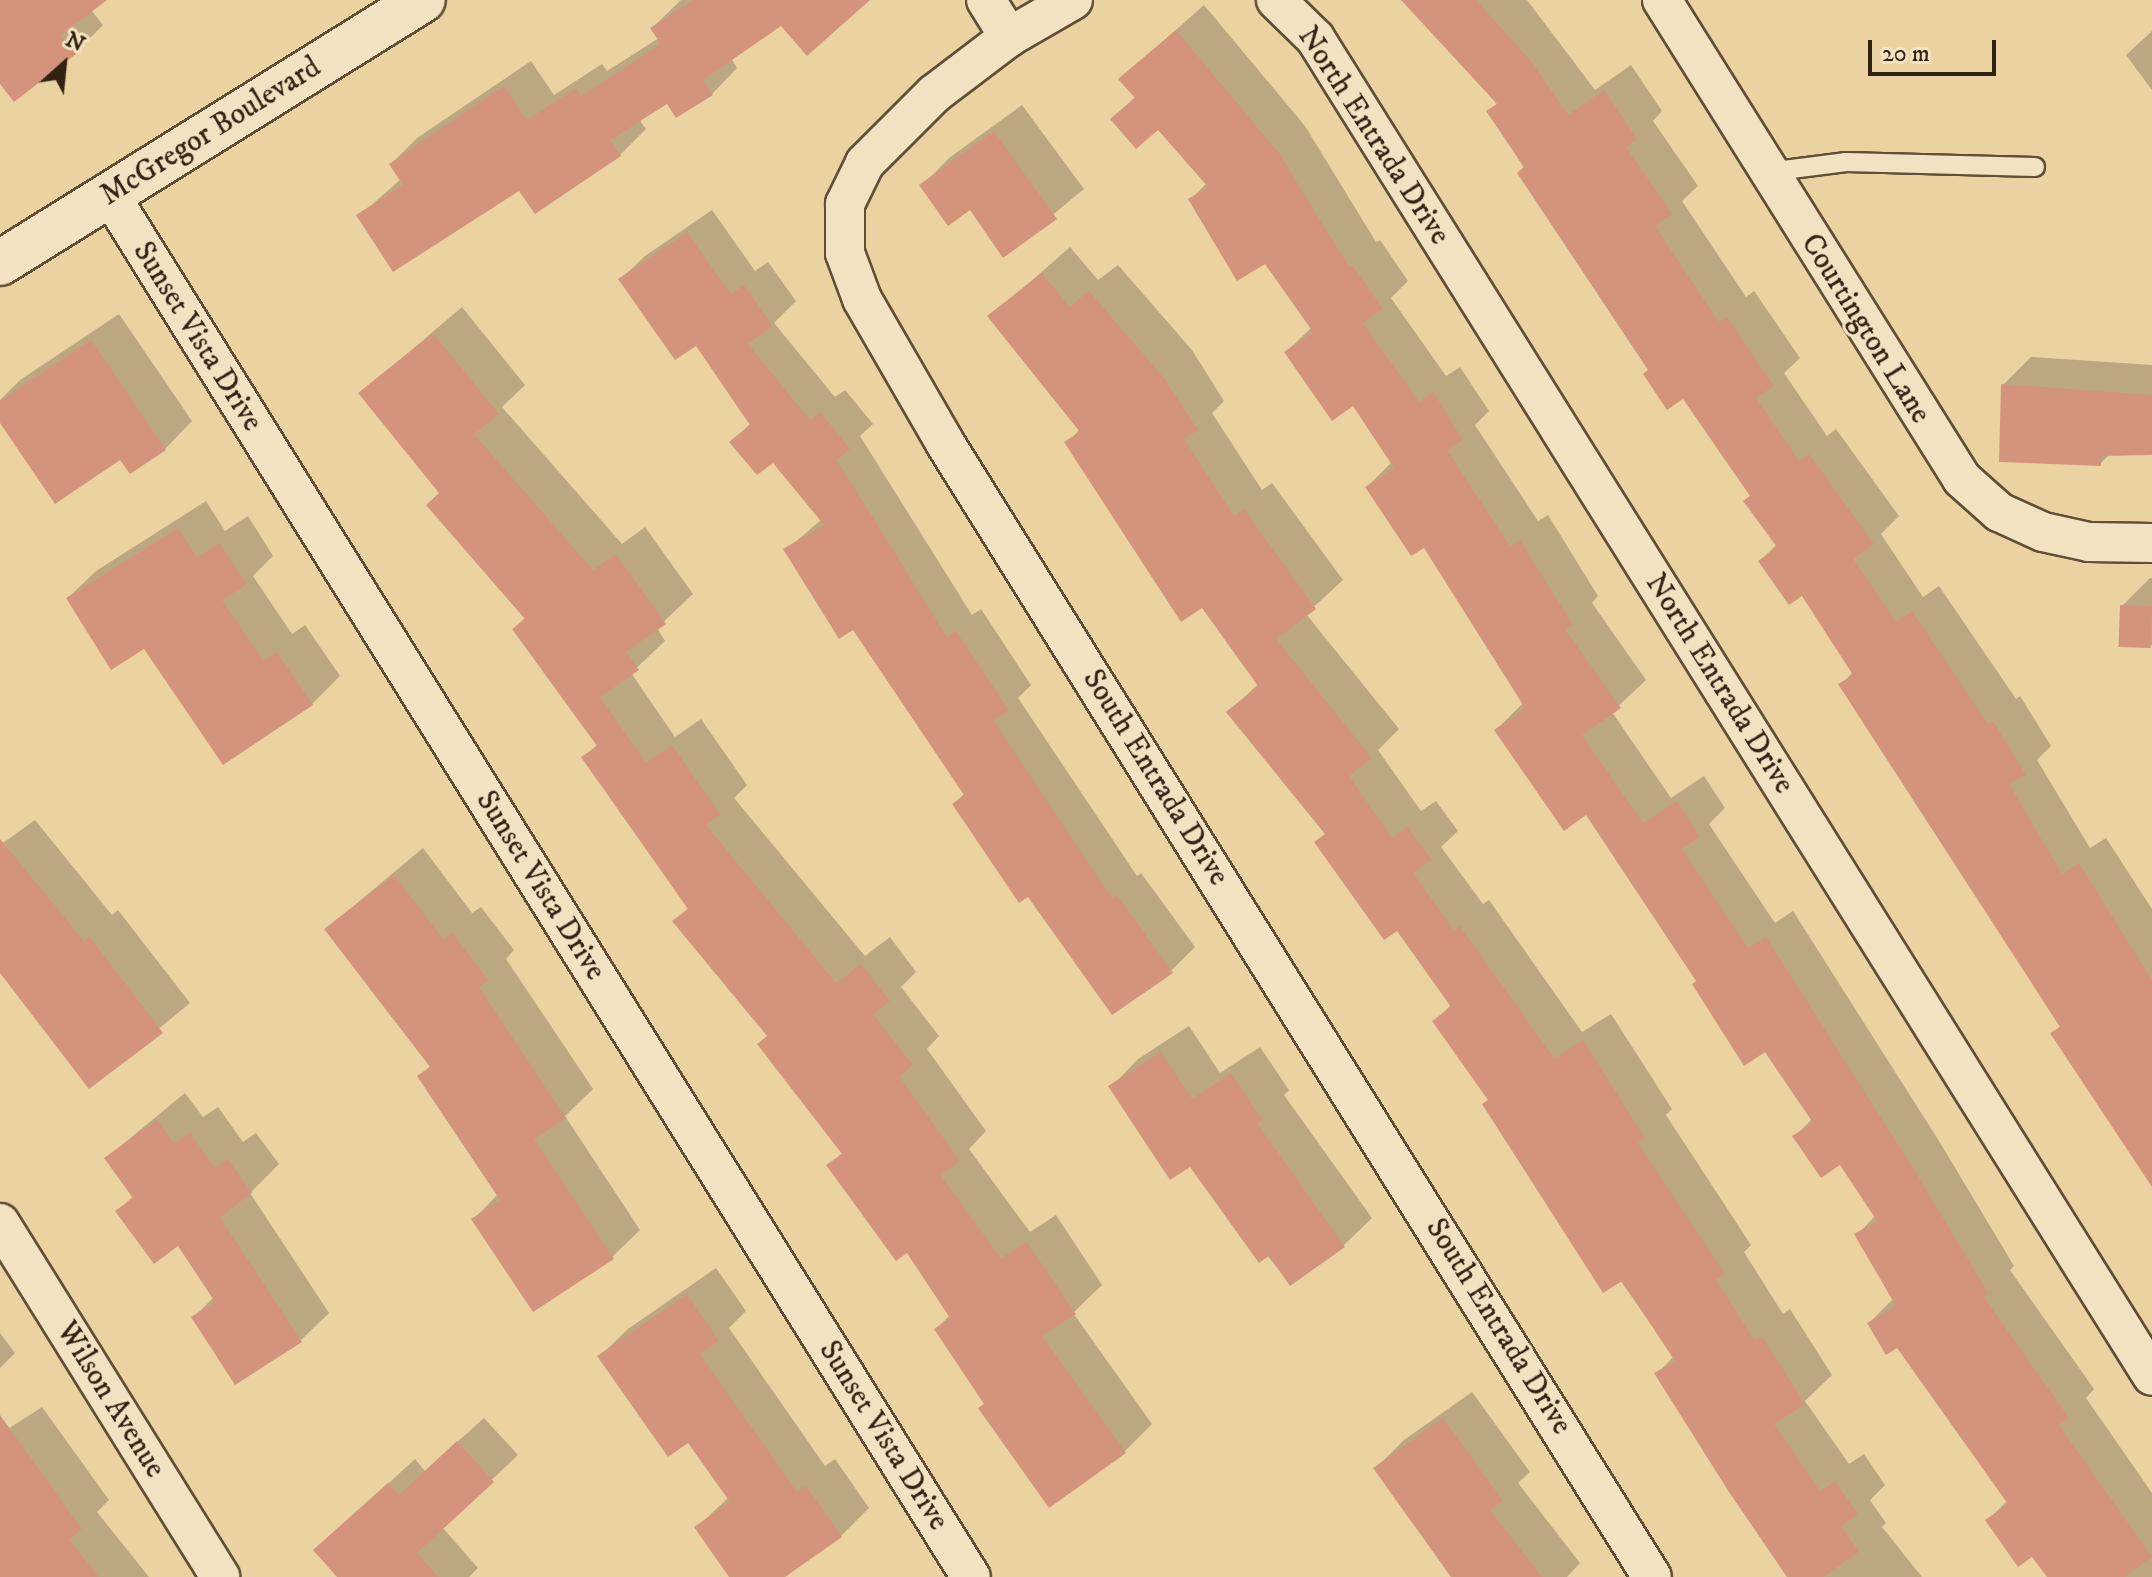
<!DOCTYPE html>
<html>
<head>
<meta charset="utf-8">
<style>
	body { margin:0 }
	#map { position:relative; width:2152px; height:1577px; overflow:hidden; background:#ebd3a1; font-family:"IM FELL DW Pica",serif }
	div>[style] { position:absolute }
	.shadow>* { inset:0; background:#0003 }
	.building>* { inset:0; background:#d3947b; transform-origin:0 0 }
	.roads { filter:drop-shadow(2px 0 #604e36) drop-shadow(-2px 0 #604e36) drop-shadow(0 2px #604e36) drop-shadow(0 -2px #604e36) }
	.service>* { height:18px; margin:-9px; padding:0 9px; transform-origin:9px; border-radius:9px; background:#f2e2c2 }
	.minor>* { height:38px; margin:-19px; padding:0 19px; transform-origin:19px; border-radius:19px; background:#f2e2c2 }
	.secondary>* { height:44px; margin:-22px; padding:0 22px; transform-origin:22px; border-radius:22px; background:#f2e2c2 }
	span { translate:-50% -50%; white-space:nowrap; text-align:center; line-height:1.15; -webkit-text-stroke:6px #f2e2c2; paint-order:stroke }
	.street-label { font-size:30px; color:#322213 }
	.north { position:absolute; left:24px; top:24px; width:80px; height:80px; -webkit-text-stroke:6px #f2e2c2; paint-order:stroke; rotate:27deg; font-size:22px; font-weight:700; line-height:32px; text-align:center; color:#322213 }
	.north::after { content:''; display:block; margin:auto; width:28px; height:36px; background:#322213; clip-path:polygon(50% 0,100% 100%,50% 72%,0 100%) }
	.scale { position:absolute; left:1868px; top:40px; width:128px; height:36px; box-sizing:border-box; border:4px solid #322213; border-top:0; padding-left:10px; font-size:24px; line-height:28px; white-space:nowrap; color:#322213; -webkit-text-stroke:6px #f2e2c2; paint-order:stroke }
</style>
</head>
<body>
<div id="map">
	<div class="shadow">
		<i style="clip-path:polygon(0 0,104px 0,91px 10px,103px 25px,75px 53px,0 81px)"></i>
		<i style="clip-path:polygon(681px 0,867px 0,781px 23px,731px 58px,737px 68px,712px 94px,667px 102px,639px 119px,646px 129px,620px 155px,520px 188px,359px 216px,401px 179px,391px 164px,417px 138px,531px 61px,554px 95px,602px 64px,607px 71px,659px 38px,652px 28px)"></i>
		<i style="clip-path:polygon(1404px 0,1527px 0,1595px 90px,1631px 65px,1662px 111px,1653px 121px,1698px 186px,1682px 201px,1746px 297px,1754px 291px,1800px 358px,1784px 373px,1827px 436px,1836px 429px,1899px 516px,1881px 534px,1923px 597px,1939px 586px,2016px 699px,2020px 696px,2051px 746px,2037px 760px,2090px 848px,2106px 838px,2152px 909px,2152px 1180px,2053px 1034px,2061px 1026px,1841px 685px,1853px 672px,1802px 593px,1760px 561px,1777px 544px,1752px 495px,1683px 396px,1650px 369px,1489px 112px,1498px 102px)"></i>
		<i style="clip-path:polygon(1204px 5px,1305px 126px,1376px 242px,1380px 240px,1408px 281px,1391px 298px,1446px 376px,1460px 367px,1489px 411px,1475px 425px,1538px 521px,1548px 515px,1598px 596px,1592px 603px,1646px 680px,1612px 712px,1671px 798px,1704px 776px,1725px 808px,1709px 824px,1775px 923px,1793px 911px,1939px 1141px,2014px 1266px,2010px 1270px,2094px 1389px,2086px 1398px,2152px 1493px,2152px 1577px,2050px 1577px,2033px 1554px,1988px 1520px,2008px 1500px,1898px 1345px,1869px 1323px,1894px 1298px,1857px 1235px,1876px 1215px,1841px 1163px,1795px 1136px,1812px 1119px,1766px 1050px,1698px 980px,1587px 812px,1496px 730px,1524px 702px,1425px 545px,1367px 487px,1392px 462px,1354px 403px,1286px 352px,1312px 327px,1266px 261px,1190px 200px,1207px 183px,1158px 128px,1113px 120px,1136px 96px,1121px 79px)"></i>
		<i style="clip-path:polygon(2152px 31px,2152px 90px,2126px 55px)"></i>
		<i style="clip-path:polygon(1022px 105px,1084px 189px,1004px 255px,970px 208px,922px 186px,949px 158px)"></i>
		<i style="clip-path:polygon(712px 210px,755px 271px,768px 262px,796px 301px,774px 323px,835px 397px,845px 390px,873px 424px,860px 436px,972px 615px,981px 609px,1031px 685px,1018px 698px,1137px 876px,1141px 873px,1195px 947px,1171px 971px,1028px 895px,954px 804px,965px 793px,853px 627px,786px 550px,822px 519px,773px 460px,732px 442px,751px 423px,696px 343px,621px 279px,645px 256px)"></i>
		<i style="clip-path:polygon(1070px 247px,1098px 280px,1118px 265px,1192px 350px,1224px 401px,1212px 413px,1262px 490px,1272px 483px,1343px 580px,1306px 614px,1399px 729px,1378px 750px,1421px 811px,1436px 801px,1458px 831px,1441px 847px,1483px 904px,1489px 900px,1582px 1032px,1611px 1014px,1672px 1109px,1666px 1115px,1751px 1245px,1744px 1252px,1783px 1314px,1790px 1309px,1832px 1375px,1805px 1401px,1849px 1464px,1864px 1454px,1885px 1485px,1870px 1500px,1886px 1523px,1882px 1527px,1922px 1577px,1789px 1577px,1657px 1374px,1674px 1356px,1435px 1021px,1452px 1004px,1397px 928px,1317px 842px,1326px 833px,1229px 713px,1259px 683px,1202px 605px,1067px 443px,1080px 429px,990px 317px)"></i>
		<i style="clip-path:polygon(462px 307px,525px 385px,502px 407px,622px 544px,645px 527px,693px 594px,657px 628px,665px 641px,631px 673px,675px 737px,701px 719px,747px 785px,734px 798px,865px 956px,890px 937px,916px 972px,901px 987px,939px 1036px,927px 1049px,986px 1131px,969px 1149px,1030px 1232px,1056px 1215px,1102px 1285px,1073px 1313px,1152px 1424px,1124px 1452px,986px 1403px,936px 1329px,950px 1315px,907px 1250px,829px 1166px,843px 1152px,768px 1035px,675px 922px,689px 907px,584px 757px,598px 744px,514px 629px,526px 617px,441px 492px,361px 393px)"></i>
		<i style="clip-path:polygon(119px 314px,192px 421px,165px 449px,121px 457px,0 420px,0 400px,20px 380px)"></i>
		<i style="clip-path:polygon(2031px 357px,2152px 365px,2152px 455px,2110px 454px,2100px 464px,2003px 385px)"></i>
		<i style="clip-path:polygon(206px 501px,225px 531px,248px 516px,273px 556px,253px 576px,292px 634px,305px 625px,340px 676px,312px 704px,145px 646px,68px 598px,96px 571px)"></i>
		<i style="clip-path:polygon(2150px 578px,2152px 578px,2152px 646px,2122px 606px)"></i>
		<i style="clip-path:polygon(35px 820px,112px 915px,118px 910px,190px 1003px,89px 1086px,0 970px,0 845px)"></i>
		<i style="clip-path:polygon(423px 848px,472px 913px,481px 907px,514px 950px,506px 959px,593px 1089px,565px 1116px,640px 1230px,612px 1257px,473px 1220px,498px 1194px,419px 1077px,431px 1065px,326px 929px)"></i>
		<i style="clip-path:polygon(1189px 1026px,1220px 1073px,1260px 1047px,1289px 1090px,1284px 1095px,1372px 1218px,1344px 1245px,1290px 1283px,1191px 1164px,1111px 1087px,1138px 1059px)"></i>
		<i style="clip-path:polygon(185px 1093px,203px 1117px,218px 1107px,243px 1142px,256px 1133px,279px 1164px,250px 1193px,329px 1313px,301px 1340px,193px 1318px,214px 1297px,179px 1243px,118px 1211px,134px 1195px,106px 1158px)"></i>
		<i style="clip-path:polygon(716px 1268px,746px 1311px,729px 1328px,825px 1466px,835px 1459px,869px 1508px,841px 1536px,781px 1577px,732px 1577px,697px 1527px,729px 1497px,688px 1440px,600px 1356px,628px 1329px)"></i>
		<i style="clip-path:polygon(0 1333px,15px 1353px,0 1368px)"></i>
		<i style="clip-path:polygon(1472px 1392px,1530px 1472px,1518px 1483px,1580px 1563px,1567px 1577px,1453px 1577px,1376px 1468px,1404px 1440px)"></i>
		<i style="clip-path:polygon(42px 1407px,109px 1500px,97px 1512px,149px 1577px,0 1577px,0 1418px,8px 1429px)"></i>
		<i style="clip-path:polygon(484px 1418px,518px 1455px,442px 1527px,478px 1568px,469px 1577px,340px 1577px,316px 1550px,415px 1459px,425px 1471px)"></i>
	</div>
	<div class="building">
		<i style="clip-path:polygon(0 0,107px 0,61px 35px,76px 54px,14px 102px,0 84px)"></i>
		<i style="clip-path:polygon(693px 0,870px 0,807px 56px,781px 26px,703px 80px,713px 95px,676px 118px,667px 104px,610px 140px,621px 156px,535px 214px,519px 191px,393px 272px,356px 215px,403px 185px,389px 164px,504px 86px,527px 120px,576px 88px,581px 96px,661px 44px,650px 28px)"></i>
		<i style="clip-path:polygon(1401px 0,1476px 0,1531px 61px,1568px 115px,1604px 90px,1637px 139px,1626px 147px,1672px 214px,1655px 226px,1719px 322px,1727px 317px,1774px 386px,1756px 398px,1799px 461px,1809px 454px,1874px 544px,1853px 559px,1896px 622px,1912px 611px,1988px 724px,1993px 721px,2026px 775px,2009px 784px,2062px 874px,2079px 863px,2152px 980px,2152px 1187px,2050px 1033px,2060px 1027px,1838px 684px,1853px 675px,1802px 596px,1789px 605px,1758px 561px,1777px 547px,1743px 501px,1750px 496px,1683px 399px,1667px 410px,1643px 374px,1648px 370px,1517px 173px,1524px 167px,1486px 111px,1497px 104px)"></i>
		<i style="clip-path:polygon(1176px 30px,1279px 153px,1349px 267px,1352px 265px,1383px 309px,1363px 323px,1419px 402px,1433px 392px,1463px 440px,1447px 450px,1510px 546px,1520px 540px,1573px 625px,1565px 629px,1621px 708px,1582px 735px,1643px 823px,1677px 801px,1700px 837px,1682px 849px,1748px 948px,1766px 937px,1913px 1168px,1989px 1294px,1984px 1297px,2069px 1418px,2059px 1425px,2152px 1557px,2124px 1577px,2047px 1577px,2032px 1557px,2018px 1567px,1985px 1520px,2008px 1504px,1897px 1348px,1886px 1355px,1867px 1323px,1896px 1306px,1854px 1234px,1877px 1221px,1840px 1165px,1821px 1178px,1792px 1136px,1813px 1123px,1765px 1052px,1744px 1066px,1692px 984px,1696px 981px,1586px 815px,1564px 831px,1494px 730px,1525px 708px,1424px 548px,1411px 556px,1365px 487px,1394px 468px,1353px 406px,1332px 421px,1284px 352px,1313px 332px,1265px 264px,1237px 281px,1188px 199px,1208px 187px,1158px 130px,1136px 149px,1110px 119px,1135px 98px,1118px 79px)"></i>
		<i style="clip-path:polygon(994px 131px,1057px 219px,1003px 258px,970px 210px,948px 226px,919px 185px)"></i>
		<i style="clip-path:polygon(687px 232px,731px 294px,744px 285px,773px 326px,748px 344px,810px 420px,820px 412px,850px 449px,837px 460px,947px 637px,956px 631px,1009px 710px,993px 720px,1112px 898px,1117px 895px,1173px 973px,1112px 1015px,1028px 897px,1019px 903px,952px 804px,964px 795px,853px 630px,839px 639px,783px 549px,824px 525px,773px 463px,757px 475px,729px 442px,750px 425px,696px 346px,675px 360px,618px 279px)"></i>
		<i style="clip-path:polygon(1042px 273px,1069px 307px,1089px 291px,1164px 378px,1198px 430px,1184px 439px,1234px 516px,1244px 509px,1316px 609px,1276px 639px,1372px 758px,1349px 776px,1392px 838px,1407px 827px,1432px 860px,1413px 873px,1454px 930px,1460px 926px,1554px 1058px,1583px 1040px,1645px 1138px,1638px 1143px,1725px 1274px,1716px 1280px,1754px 1340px,1762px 1336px,1805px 1404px,1774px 1424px,1820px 1491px,1835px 1481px,1858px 1514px,1841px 1526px,1859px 1552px,1823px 1577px,1787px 1577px,1729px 1492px,1654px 1373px,1675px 1361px,1622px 1281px,1603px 1293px,1482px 1104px,1488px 1100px,1432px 1021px,1451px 1007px,1397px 931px,1384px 940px,1314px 842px,1325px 834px,1226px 712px,1258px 686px,1202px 608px,1181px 622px,1064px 442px,1080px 432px,987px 316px)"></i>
		<i style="clip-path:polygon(433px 333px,499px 414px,474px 434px,593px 570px,616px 554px,666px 624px,626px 652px,639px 670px,600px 697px,646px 763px,672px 745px,720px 814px,706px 825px,836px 983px,861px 964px,890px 1001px,873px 1014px,913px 1065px,899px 1076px,960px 1161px,940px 1175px,1001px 1258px,1027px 1242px,1076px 1314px,1042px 1336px,1126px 1453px,1049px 1508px,978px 1408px,984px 1404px,934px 1329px,950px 1318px,907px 1253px,896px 1261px,826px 1165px,842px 1154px,757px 1044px,767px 1036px,672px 921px,688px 909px,581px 757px,597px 746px,512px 629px,525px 619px,426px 505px,439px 493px,358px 393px)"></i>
		<i style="clip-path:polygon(91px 340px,166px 450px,130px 474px,120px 460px,55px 504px,0 423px,0 401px)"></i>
		<i style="clip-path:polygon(2001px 384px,2152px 395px,2152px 455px,2101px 456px,2101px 466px,1999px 462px)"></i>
		<i style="clip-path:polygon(178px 528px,197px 557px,220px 543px,247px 585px,222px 600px,263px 661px,277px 652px,313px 705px,223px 765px,144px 649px,111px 670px,66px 598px)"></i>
		<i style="left:2120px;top:605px;width:32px;height:42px;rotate:2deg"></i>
		<i style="clip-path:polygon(0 839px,84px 941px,90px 937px,163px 1033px,89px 1089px,0 973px)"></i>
		<i style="clip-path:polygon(394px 875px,444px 940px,452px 933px,488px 980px,479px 987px,566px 1118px,534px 1139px,614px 1259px,533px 1312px,471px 1219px,500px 1200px,417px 1076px,430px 1067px,324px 929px)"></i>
		<i style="clip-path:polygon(1161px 1052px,1192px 1099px,1231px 1073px,1262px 1120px,1257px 1123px,1345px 1247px,1290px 1286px,1269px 1256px,1259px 1263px,1190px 1167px,1170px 1180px,1108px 1086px)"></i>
		<i style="clip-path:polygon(157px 1120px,174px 1144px,190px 1133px,215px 1168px,228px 1159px,252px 1193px,220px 1217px,302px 1342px,235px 1385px,191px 1317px,215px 1302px,178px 1246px,154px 1264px,115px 1211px,133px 1198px,104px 1158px)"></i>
		<i style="clip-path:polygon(687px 1294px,719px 1341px,700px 1354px,797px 1492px,806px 1486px,842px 1537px,785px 1577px,729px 1577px,694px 1527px,730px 1502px,688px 1443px,668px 1457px,597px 1356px)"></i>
		<i style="clip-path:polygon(0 1415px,82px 1529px,69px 1539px,99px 1577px,0 1577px)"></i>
		<i style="clip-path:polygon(1443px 1418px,1503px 1501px,1490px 1510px,1542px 1577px,1451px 1577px,1373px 1468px)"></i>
		<i style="clip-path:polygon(457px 1441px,494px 1482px,417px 1553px,438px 1577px,337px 1577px,313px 1550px,388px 1483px,399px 1495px)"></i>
	</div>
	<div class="roads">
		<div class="service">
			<i style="left:1768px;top:172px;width:79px;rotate:-7.3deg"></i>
			<i style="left:1846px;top:162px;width:189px;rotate:1.5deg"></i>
		</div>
		<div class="minor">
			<i style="left:986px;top:0;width:44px;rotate:58.1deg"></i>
			<i style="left:1073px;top:0;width:74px;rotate:150deg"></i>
			<i style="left:1009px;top:37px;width:94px;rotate:142.8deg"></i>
			<i style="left:934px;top:94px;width:98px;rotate:135deg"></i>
			<i style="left:865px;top:163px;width:46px;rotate:116deg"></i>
			<i style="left:845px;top:204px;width:49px;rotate:90deg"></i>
			<i style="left:845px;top:253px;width:49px;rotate:69.7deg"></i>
			<i style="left:862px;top:299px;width:166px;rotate:60deg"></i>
			<i style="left:945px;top:443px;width:1336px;rotate:58.06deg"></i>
			<i style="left:1276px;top:0;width:54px;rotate:44.3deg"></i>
			<i style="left:1315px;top:38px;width:1578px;rotate:57.97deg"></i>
			<i style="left:1662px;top:0;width:565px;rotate:57.94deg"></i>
			<i style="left:1962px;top:479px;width:50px;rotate:41.7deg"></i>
			<i style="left:1999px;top:512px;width:48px;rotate:24.4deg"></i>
			<i style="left:2043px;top:532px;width:47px;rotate:12.3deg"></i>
			<i style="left:2089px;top:542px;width:63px;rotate:0.9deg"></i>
			<i style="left:110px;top:195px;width:1628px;rotate:58.08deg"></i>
			<i style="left:0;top:1223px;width:417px;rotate:58.1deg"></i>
		</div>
		<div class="secondary">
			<i style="left:0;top:263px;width:498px;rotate:-31.9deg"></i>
		</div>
	</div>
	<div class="street-label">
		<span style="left:211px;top:132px;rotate:-32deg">McGregor Boulevard</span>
		<span style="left:1373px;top:136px;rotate:57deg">North Entrada Drive</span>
		<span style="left:1865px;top:329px;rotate:58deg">Courtington Lane</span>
		<span style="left:197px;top:337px;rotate:58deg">Sunset Vista Drive</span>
		<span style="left:1719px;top:684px;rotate:58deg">North Entrada Drive</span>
		<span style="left:1155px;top:778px;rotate:58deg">South Entrada Drive</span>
		<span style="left:540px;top:886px;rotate:58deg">Sunset Vista Drive</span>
		<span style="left:1498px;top:1327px;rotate:58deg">South Entrada Drive</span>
		<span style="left:110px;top:1400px;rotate:58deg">Wilson Avenue</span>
		<span style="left:883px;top:1436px;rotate:58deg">Sunset Vista Drive</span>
	</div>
	<div class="north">N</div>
	<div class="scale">20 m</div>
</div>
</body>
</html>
